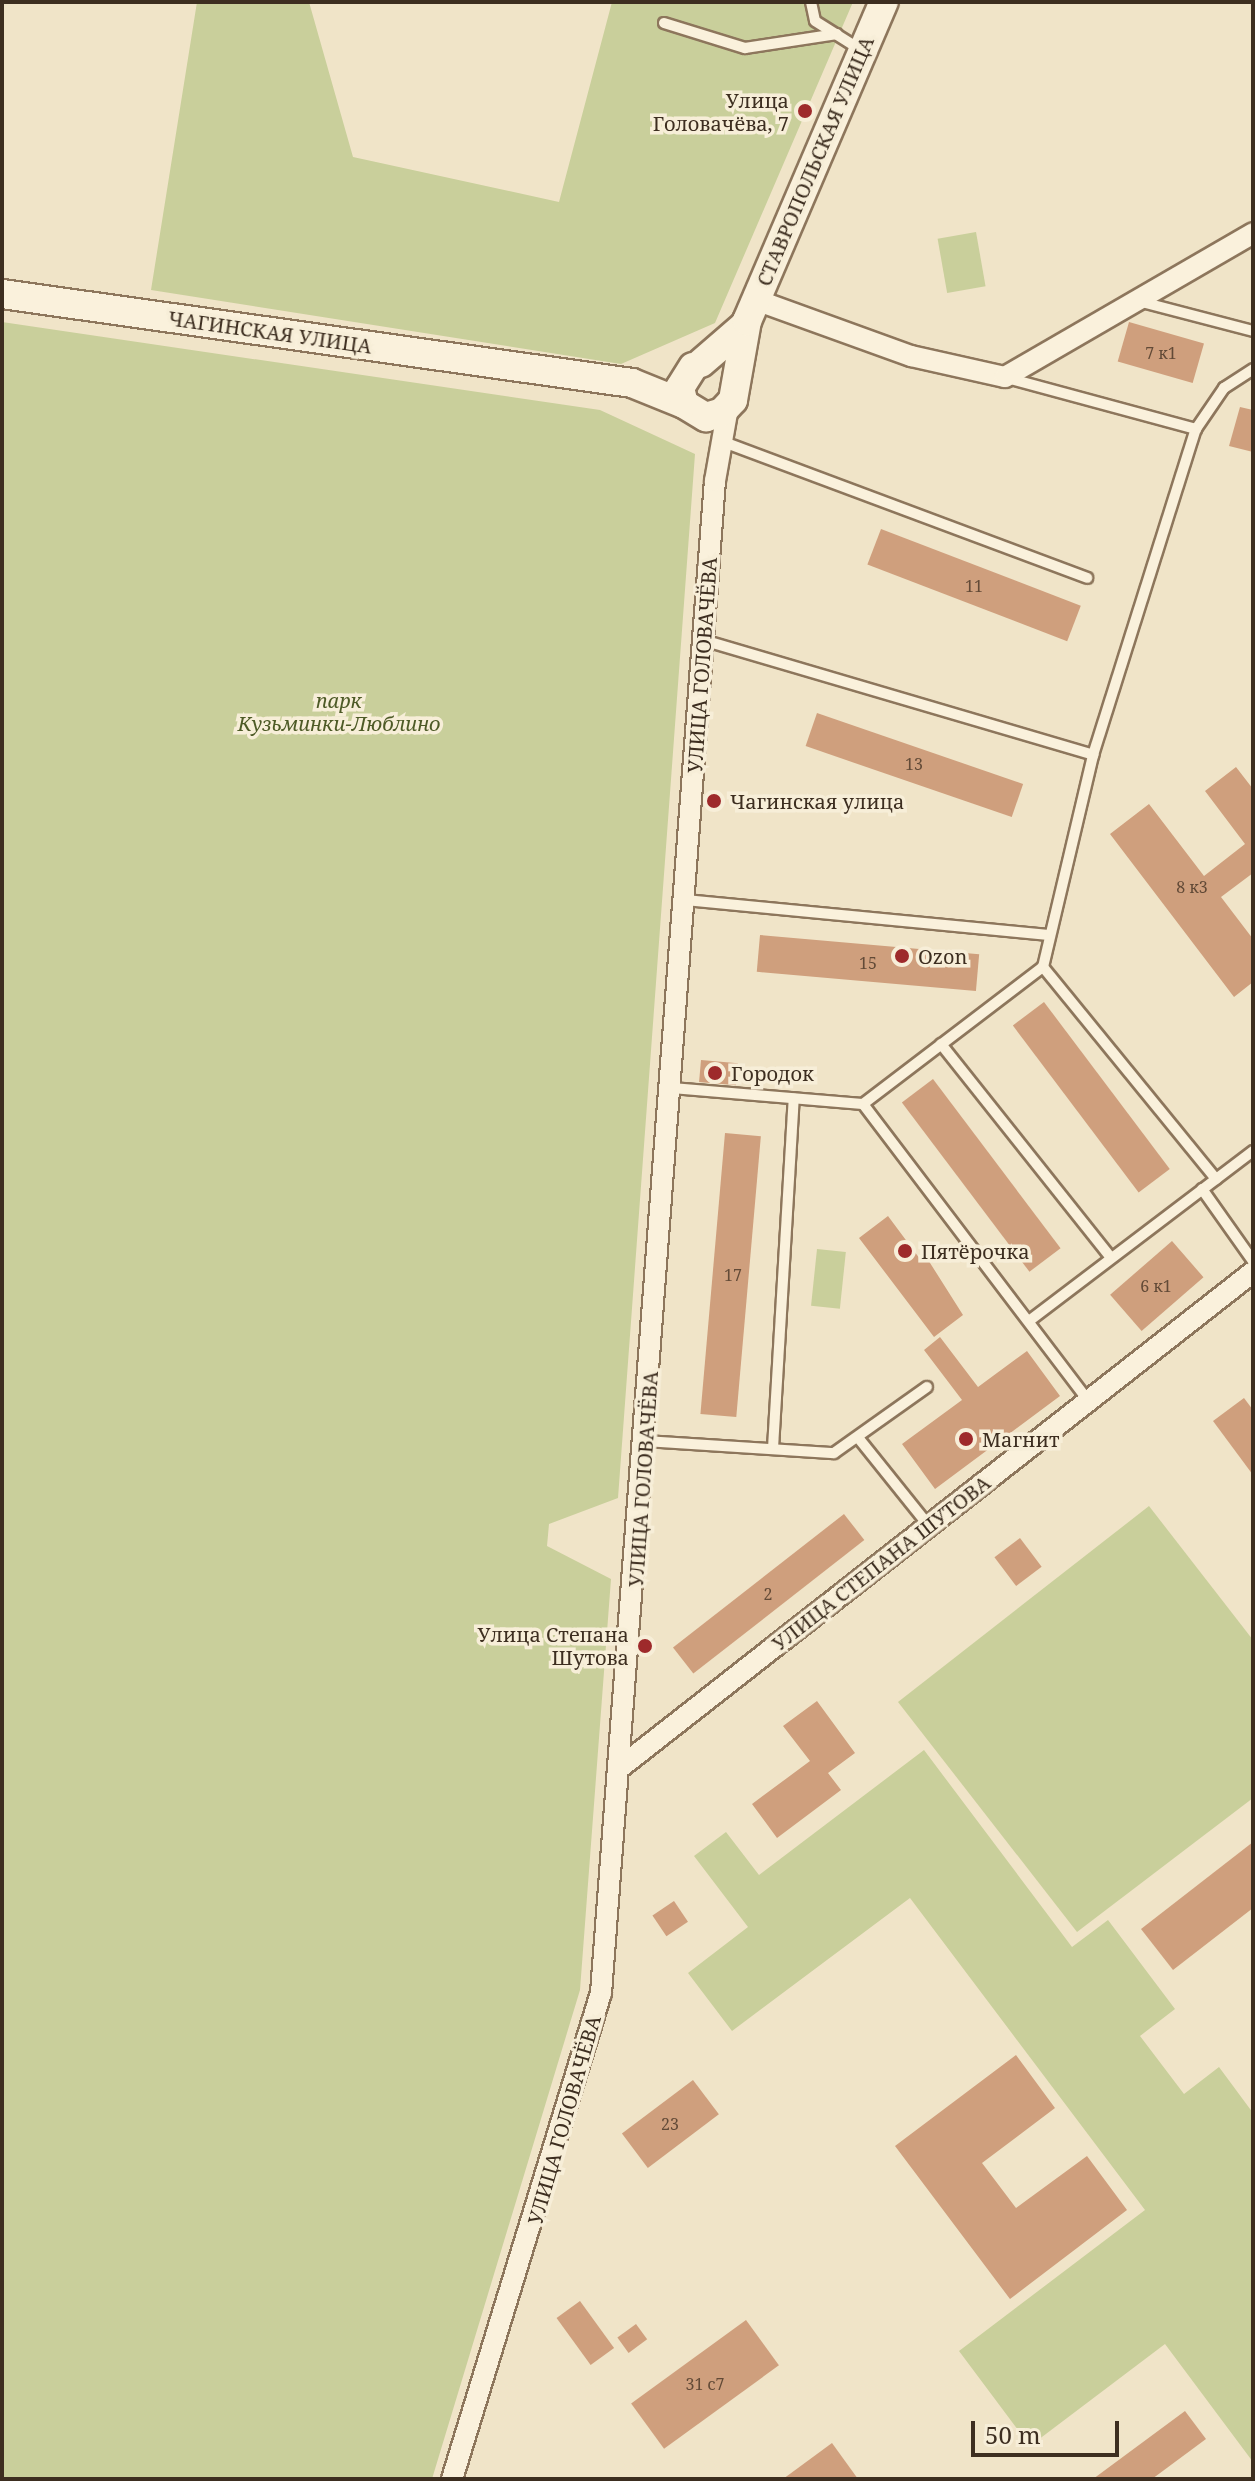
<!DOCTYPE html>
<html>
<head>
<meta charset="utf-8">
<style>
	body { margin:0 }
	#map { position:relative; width:1255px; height:2481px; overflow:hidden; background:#f0e4c8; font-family:"Noto Serif",serif }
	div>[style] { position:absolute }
	.green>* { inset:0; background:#c9cf9b; transform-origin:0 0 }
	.building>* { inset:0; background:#cf9f7d; transform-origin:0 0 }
	.roads { filter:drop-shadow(2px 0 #8d765c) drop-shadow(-2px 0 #8d765c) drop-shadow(0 2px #8d765c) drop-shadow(0 -2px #8d765c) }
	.lane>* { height:10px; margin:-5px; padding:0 5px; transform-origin:5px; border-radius:5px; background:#faf1dc }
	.street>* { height:20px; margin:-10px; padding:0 10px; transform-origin:10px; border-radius:10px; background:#faf1dc }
	.secondary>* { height:28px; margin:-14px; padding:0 14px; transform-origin:14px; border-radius:14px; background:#faf1dc }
	.dots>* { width:22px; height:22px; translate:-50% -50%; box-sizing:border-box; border:4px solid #f7eed8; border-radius:50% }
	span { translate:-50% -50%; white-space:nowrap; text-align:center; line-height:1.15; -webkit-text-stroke:7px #f7eed8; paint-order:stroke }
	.number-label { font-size:16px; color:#624a37 }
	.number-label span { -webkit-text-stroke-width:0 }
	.poi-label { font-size:20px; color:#3d2e20 }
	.right { translate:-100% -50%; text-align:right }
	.left { translate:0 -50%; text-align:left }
	.street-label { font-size:20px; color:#3d2e20 }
	.park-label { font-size:20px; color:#4d5a26; font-style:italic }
	.frame { position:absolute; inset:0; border:4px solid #3d2e20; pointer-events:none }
	.scale { position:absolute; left:971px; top:2421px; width:148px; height:36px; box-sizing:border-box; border:4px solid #3d2e20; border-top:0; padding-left:10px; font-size:24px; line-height:28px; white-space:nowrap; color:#3d2e20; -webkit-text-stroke:6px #f7eed8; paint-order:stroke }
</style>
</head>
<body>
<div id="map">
	<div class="green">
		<i style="clip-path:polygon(197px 2px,309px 2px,353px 157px,559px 202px,612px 2px,853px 2px,715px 323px,621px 364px,151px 290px)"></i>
		<i style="left:976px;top:232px;width:55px;height:39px;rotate:80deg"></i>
		<i style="clip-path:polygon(2px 322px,600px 410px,695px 454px,618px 1498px,549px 1524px,547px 1546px,611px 1579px,580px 1990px,432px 2479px,2px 2479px)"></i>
		<i style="left:817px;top:1249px;width:29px;height:57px;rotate:6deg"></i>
		<i style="clip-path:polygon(1149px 1506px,1253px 1640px,1253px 1798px,1077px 1932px,898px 1702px)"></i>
		<i style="clip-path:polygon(924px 1750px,1072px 1947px,1108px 1920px,1175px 2009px,1140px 2036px,1184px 2094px,1219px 2067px,1253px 2113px,1253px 2462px,1165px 2344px,1030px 2446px,959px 2351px,1145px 2210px,910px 1898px,732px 2031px,688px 1973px,748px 1927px,694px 1856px,726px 1832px,759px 1875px)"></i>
	</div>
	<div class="building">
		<i style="left:1129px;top:322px;width:78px;height:41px;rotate:16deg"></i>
		<i style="clip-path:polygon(1240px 407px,1253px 410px,1253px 452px,1229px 446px)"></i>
		<i style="left:881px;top:529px;width:214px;height:38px;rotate:21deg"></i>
		<i style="left:817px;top:713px;width:218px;height:35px;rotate:19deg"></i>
		<i style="clip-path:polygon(1236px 767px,1253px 789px,1253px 873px,1221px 897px,1253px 939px,1253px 982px,1234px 997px,1110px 834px,1149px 804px,1204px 876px,1245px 844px,1205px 791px)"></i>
		<i style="left:760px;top:935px;width:220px;height:37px;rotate:5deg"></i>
		<i style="left:1044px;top:1002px;width:209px;height:39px;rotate:53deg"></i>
		<i style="left:701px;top:1060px;width:37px;height:22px;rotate:5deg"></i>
		<i style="left:933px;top:1079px;width:212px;height:39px;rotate:53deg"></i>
		<i style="left:725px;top:1133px;width:36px;height:282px;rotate:5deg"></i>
		<i style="clip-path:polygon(888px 1216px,920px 1259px,925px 1255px,963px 1315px,934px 1337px,859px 1238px)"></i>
		<i style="left:1172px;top:1241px;width:48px;height:82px;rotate:49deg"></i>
		<i style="clip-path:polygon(940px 1337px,978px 1387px,1027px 1351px,1060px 1396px,935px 1489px,902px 1444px,962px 1400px,924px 1350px)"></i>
		<i style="clip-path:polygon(1244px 1398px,1253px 1410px,1253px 1475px,1213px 1421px)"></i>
		<i style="left:844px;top:1514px;width:33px;height:217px;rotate:52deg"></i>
		<i style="left:1020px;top:1538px;width:36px;height:32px;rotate:53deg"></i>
		<i style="clip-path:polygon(817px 1701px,855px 1753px,828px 1773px,841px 1790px,777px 1838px,752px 1804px,810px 1761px,783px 1726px)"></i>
		<i style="clip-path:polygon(1253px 1842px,1253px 1908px,1173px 1970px,1141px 1929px)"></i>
		<i style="left:674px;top:1901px;width:25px;height:26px;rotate:56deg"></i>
		<i style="clip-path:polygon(1016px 2055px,1055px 2108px,982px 2163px,1016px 2208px,1087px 2156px,1127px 2210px,1010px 2299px,895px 2146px)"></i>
		<i style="left:693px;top:2080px;width:43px;height:89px;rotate:53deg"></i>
		<i style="left:580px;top:2301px;width:58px;height:29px;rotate:54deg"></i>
		<i style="left:746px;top:2320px;width:56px;height:142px;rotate:54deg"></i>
		<i style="left:636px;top:2324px;width:19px;height:23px;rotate:54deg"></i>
		<i style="clip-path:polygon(1185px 2411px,1206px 2439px,1152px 2479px,1093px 2479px)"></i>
		<i style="clip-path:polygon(832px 2443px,858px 2479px,783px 2479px)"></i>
	</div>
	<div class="roads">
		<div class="lane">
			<i style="left:811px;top:2px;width:19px;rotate:78deg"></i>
			<i style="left:815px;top:21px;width:54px;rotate:32.2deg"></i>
			<i style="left:664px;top:23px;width:85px;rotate:17.2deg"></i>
			<i style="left:745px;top:48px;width:93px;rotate:-8.7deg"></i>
			<i style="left:1138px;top:301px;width:119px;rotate:14.6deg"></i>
			<i style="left:1007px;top:378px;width:196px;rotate:15.1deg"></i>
			<i style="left:721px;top:441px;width:391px;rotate:20.5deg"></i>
			<i style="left:703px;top:640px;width:407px;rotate:16.4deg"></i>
			<i style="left:685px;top:900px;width:363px;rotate:5.5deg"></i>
			<i style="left:941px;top:1044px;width:273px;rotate:51.5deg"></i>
			<i style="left:671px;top:1088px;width:193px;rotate:4.8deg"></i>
			<i style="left:863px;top:1104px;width:372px;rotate:52.8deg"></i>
			<i style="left:863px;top:1104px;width:226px;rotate:-37.3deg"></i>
			<i style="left:1216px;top:1179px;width:274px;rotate:-129.2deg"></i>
			<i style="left:1043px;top:967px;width:218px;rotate:-76.7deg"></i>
			<i style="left:1093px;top:755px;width:342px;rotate:-72.5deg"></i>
			<i style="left:1196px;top:429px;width:50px;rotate:-55.7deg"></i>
			<i style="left:1224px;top:388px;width:35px;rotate:-33deg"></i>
			<i style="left:1202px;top:1189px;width:88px;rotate:54.7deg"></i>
			<i style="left:1029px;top:1321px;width:281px;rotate:-37.2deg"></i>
			<i style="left:860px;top:1440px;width:109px;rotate:51.3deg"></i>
			<i style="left:646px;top:1441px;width:188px;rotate:3.7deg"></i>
			<i style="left:834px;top:1453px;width:114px;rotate:-35.4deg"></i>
			<i style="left:773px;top:1448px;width:350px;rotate:-86.6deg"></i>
		</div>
		<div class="street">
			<i style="left:756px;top:300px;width:165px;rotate:19.9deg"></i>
			<i style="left:911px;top:356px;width:96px;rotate:12.6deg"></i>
			<i style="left:1005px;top:377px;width:287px;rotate:-30.1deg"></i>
			<i style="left:622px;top:1766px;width:801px;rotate:-38.06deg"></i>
			<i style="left:452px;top:2479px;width:508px;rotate:-72.96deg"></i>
			<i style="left:601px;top:1993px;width:1516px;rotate:-85.69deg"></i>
			<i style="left:715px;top:481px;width:75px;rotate:-80deg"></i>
		</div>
		<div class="secondary">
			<i style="left:2px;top:294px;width:636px;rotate:8.04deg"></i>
			<i style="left:632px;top:383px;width:56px;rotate:22deg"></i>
			<i style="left:701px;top:363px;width:58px;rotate:-40.8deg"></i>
			<i style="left:693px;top:367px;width:25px;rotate:122deg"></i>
			<i style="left:680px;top:388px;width:16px;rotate:76deg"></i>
			<i style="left:684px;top:404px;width:26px;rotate:31deg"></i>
			<i style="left:706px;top:417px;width:17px;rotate:-17deg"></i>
			<i style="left:722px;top:412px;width:16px;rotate:-47deg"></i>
			<i style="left:733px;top:400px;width:80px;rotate:-80deg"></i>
			<i style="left:747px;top:321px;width:347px;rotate:-66.8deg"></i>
		</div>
	</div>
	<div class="dots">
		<i style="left:805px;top:111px;background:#9e2a2b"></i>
		<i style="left:714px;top:801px;background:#9e2a2b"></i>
		<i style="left:902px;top:956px;background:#9e2a2b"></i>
		<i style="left:715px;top:1073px;background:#9e2a2b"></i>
		<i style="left:905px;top:1251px;background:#9e2a2b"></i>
		<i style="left:966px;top:1439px;background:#9e2a2b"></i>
		<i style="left:645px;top:1646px;background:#9e2a2b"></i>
	</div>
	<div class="number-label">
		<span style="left:1161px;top:353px">7 к1</span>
		<span style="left:974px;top:586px">11</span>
		<span style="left:914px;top:764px">13</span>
		<span style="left:1192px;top:887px">8 к3</span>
		<span style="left:868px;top:963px">15</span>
		<span style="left:733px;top:1275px">17</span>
		<span style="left:1156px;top:1286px">6 к1</span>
		<span style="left:768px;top:1594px">2</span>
		<span style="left:670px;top:2124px">23</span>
		<span style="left:705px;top:2384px">31 с7</span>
	</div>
	<div class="poi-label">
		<span class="right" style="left:789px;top:112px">Улица<br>Головачёва, 7</span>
		<span class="left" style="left:730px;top:801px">Чагинская улица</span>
		<span class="left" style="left:918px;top:956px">Ozon</span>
		<span class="left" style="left:731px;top:1073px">Городок</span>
		<span class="left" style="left:921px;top:1251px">Пятёрочка</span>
		<span class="left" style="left:982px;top:1439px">Магнит</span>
		<span class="right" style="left:629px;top:1646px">Улица Степана<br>Шутова</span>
	</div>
	<div class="street-label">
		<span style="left:815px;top:161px;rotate:-67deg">СТАВРОПОЛЬСКАЯ УЛИЦА</span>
		<span style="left:270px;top:332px;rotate:8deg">ЧАГИНСКАЯ УЛИЦА</span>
		<span style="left:702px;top:665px;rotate:-86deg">УЛИЦА ГОЛОВАЧЁВА</span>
		<span style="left:643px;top:1479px;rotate:-86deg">УЛИЦА ГОЛОВАЧЁВА</span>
		<span style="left:881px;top:1563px;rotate:-38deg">УЛИЦА СТЕПАНА ШУТОВА</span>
		<span style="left:564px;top:2120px;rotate:-74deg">УЛИЦА ГОЛОВАЧЁВА</span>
	</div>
	<div class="park-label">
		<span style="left:339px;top:712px">парк<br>Кузьминки-Люблино</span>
	</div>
	<div class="frame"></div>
	<div class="scale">50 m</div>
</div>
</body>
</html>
